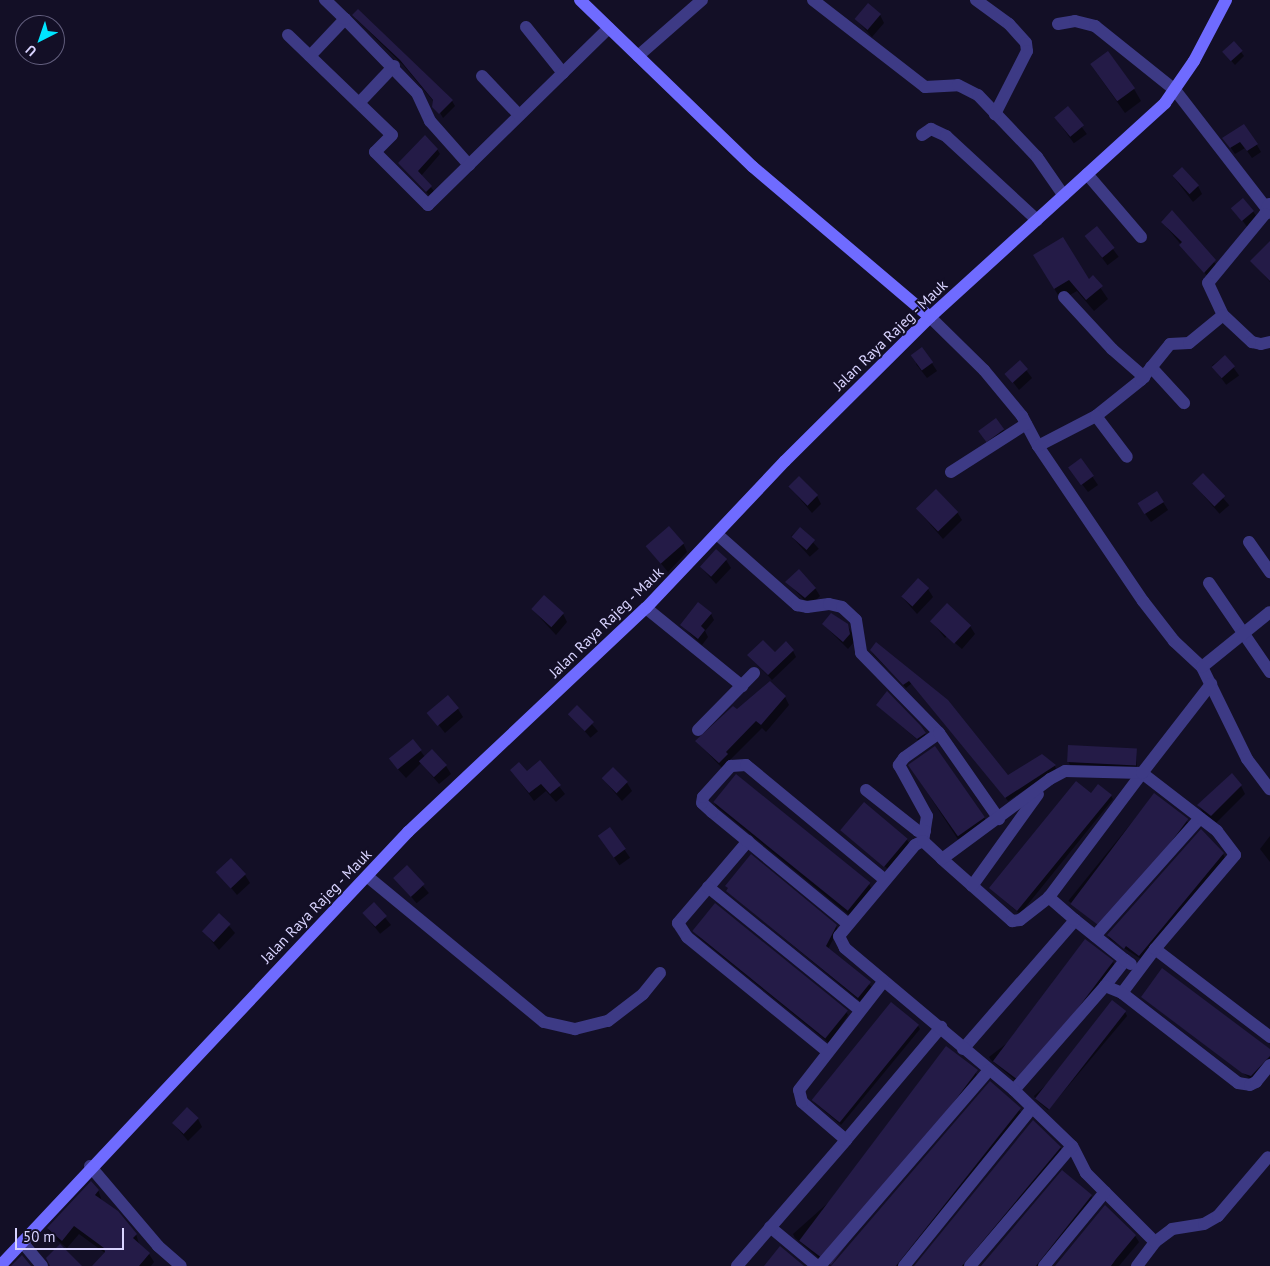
<!DOCTYPE html>
<html>
<head>
<meta charset="utf-8">
<style>
	body { margin:0 }
	#map { position:relative; width:1270px; height:1266px; overflow:hidden; background:#130f26; font-family:"PT Sans",sans-serif }
	div>[style] { position:absolute }
	.shadow>* { inset:0; background:#0007; transform-origin:0 0 }
	.building>* { inset:0; background:#241b47; transform-origin:0 0 }
	.street>* { height:12px; margin:-6px; padding:0 6px; transform-origin:6px; border-radius:6px; background:#3d3a85 }
	.secondary>* { height:12px; margin:-6px; padding:0 6px; transform-origin:6px; border-radius:6px; background:#6f6bff }
	span { translate:-50% -50%; white-space:nowrap; text-align:center; line-height:1.15; -webkit-text-stroke:4px #130f26; paint-order:stroke }
	.street-label { font-size:15px; color:#d9d4ff }
	.north { position:absolute; left:15px; top:15px; width:50px; height:50px; box-sizing:border-box; background:#130f26; border:1px solid #625e7d; border-radius:50%; rotate:221deg; font-size:14px; font-weight:700; line-height:20px; text-align:center; color:#d9d4ff }
	.north::after { content:''; display:block; margin:auto; width:18px; height:22px; background:#00e5ff; clip-path:polygon(50% 0,100% 100%,50% 72%,0 100%) }
	.scale { position:absolute; left:15px; top:1228px; width:109px; height:22px; box-sizing:border-box; border:2px solid #d9d4ff; border-top:0; padding-left:6px; font-size:15px; line-height:18px; white-space:nowrap; color:#d9d4ff; -webkit-text-stroke:4px #130f26; paint-order:stroke }
</style>
</head>
<body>
<div id="map">
	<div class="shadow">
		<i style="clip-path:polygon(358px 10px,452px 101px,455px 106px,443px 118px,434px 102px,404px 66px,357px 20px,354px 15px)"></i>
		<i style="clip-path:polygon(880px 15px,884px 23px,872px 37px,856px 19px)"></i>
		<i style="clip-path:polygon(1234px 43px,1244px 56px,1235px 65px,1226px 55px)"></i>
		<i style="clip-path:polygon(1091px 65px,1134px 89px,1141px 101px,1125px 113px)"></i>
		<i style="left:1068px;top:108px;width:32px;height:16px;rotate:54deg"></i>
		<i style="clip-path:polygon(1224px 138px,1257px 145px,1261px 152px,1252px 158px,1245px 148px,1235px 154px)"></i>
		<i style="clip-path:polygon(437px 149px,440px 154px,421px 176px,434px 191px,429px 195px,399px 163px)"></i>
		<i style="clip-path:polygon(1173px 176px,1198px 186px,1202px 194px,1193px 202px)"></i>
		<i style="clip-path:polygon(1233px 208px,1253px 211px,1258px 219px,1248px 228px)"></i>
		<i style="left:1172px;top:212px;width:75px;height:14px;rotate:50deg"></i>
		<i style="left:1097px;top:228px;width:36px;height:14px;rotate:53deg"></i>
		<i style="clip-path:polygon(1270px 243px,1270px 282px,1252px 261px)"></i>
		<i style="clip-path:polygon(1035px 256px,1088px 281px,1093px 277px,1108px 299px,1094px 311px,1077px 291px,1061px 300px)"></i>
		<i style="clip-path:polygon(922px 348px,937px 371px,927px 378px,916px 364px)"></i>
		<i style="left:1225px;top:356px;width:24px;height:16px;rotate:54deg"></i>
		<i style="clip-path:polygon(1020px 362px,1032px 378px,1019px 390px,1007px 374px)"></i>
		<i style="clip-path:polygon(1003px 429px,1007px 437px,991px 448px,984px 439px)"></i>
		<i style="clip-path:polygon(1081px 460px,1098px 485px,1088px 492px,1075px 475px)"></i>
		<i style="left:1203px;top:475px;width:40px;height:13px;rotate:49deg"></i>
		<i style="clip-path:polygon(790px 487px,817px 496px,821px 504px,812px 513px)"></i>
		<i style="clip-path:polygon(1163px 502px,1168px 510px,1151px 522px,1144px 512px)"></i>
		<i style="clip-path:polygon(917px 509px,957px 512px,962px 520px,943px 539px)"></i>
		<i style="left:800px;top:528px;width:28px;height:12px;rotate:48deg"></i>
		<i style="clip-path:polygon(683px 543px,687px 552px,668px 572px,649px 549px)"></i>
		<i style="clip-path:polygon(726px 560px,731px 568px,716px 584px,701px 567px)"></i>
		<i style="clip-path:polygon(787px 582px,815px 588px,820px 596px,810px 606px)"></i>
		<i style="clip-path:polygon(928px 589px,933px 597px,917px 614px,902px 597px)"></i>
		<i style="clip-path:polygon(533px 610px,563px 614px,567px 622px,556px 635px)"></i>
		<i style="clip-path:polygon(711px 614px,714px 620px,705px 631px,708px 637px,702px 645px,681px 625px)"></i>
		<i style="clip-path:polygon(832px 614px,847px 625px,852px 633px,854px 642px,848px 649px,823px 624px)"></i>
		<i style="clip-path:polygon(931px 621px,970px 626px,975px 634px,962px 649px,947px 636px,945px 638px)"></i>
		<i style="clip-path:polygon(876px 644px,1007px 776px,1055px 766px,1056px 769px,1008px 801px,912px 683px,906px 688px,873px 654px,871px 650px)"></i>
		<i style="clip-path:polygon(793px 651px,796px 657px,772px 680px,749px 656px)"></i>
		<i style="clip-path:polygon(785px 697px,789px 705px,766px 732px,762px 728px,730px 760px,724px 770px,696px 741px,737px 711px)"></i>
		<i style="clip-path:polygon(877px 705px,925px 733px,926px 737px,920px 742px)"></i>
		<i style="left:577px;top:707px;width:32px;height:10px;rotate:49deg"></i>
		<i style="clip-path:polygon(458px 709px,463px 717px,445px 733px,430px 714px)"></i>
		<i style="clip-path:polygon(413px 741px,425px 757px,446px 766px,451px 774px,439px 784px,421px 763px,406px 778px,397px 768px,392px 760px)"></i>
		<i style="clip-path:polygon(1136px 751px,1137px 768px,1070px 765px,1068px 761px)"></i>
		<i style="clip-path:polygon(540px 762px,565px 794px,556px 802px,546px 791px,534px 801px,512px 771px,527px 773px)"></i>
		<i style="clip-path:polygon(910px 766px,984px 817px,986px 821px,959px 841px)"></i>
		<i style="clip-path:polygon(736px 776px,869px 884px,871px 888px,849px 915px,716px 806px,714px 802px)"></i>
		<i style="clip-path:polygon(603px 779px,627px 783px,632px 791px,622px 801px)"></i>
		<i style="clip-path:polygon(1241px 786px,1245px 794px,1216px 823px,1203px 813px,1199px 806px)"></i>
		<i style="clip-path:polygon(1091px 795px,1111px 796px,1113px 799px,1020px 914px,991px 889px)"></i>
		<i style="left:1154px;top:795px;width:45px;height:136px;rotate:39deg"></i>
		<i style="left:610px;top:829px;width:35px;height:13px;rotate:55deg"></i>
		<i style="clip-path:polygon(842px 831px,907px 840px,909px 843px,888px 869px)"></i>
		<i style="clip-path:polygon(1270px 836px,1270px 862px,1260px 849px)"></i>
		<i style="clip-path:polygon(1223px 854px,1225px 858px,1141px 959px,1110px 939px,1108px 935px)"></i>
		<i style="left:407px;top:867px;width:34px;height:16px;rotate:50deg"></i>
		<i style="clip-path:polygon(218px 872px,245px 875px,250px 883px,237px 895px)"></i>
		<i style="clip-path:polygon(727px 891px,836px 926px,838px 930px,828px 949px,872px 987px,860px 1001px)"></i>
		<i style="left:374px;top:904px;width:27px;height:14px;rotate:51deg"></i>
		<i style="clip-path:polygon(219px 914px,235px 933px,219px 950px,204px 932px)"></i>
		<i style="clip-path:polygon(696px 935px,846px 1012px,848px 1015px,829px 1043px)"></i>
		<i style="clip-path:polygon(1113px 962px,1115px 966px,1016px 1081px,991px 1060px,989px 1057px)"></i>
		<i style="clip-path:polygon(1142px 997px,1270px 1051px,1270px 1060px,1251px 1079px)"></i>
		<i style="clip-path:polygon(1125px 1012px,1127px 1016px,1048px 1110px,1036px 1100px,1034px 1096px)"></i>
		<i style="clip-path:polygon(918px 1026px,920px 1029px,841px 1125px,815px 1103px,813px 1099px)"></i>
		<i style="clip-path:polygon(975px 1072px,977px 1075px,820px 1259px,795px 1238px,793px 1234px)"></i>
		<i style="clip-path:polygon(991px 1083px,1024px 1115px,901px 1266px,832px 1266px)"></i>
		<i style="clip-path:polygon(198px 1119px,202px 1127px,188px 1141px,173px 1123px)"></i>
		<i style="clip-path:polygon(1060px 1147px,1063px 1153px,967px 1266px,916px 1266px)"></i>
		<i style="clip-path:polygon(98px 1190px,102px 1201px,136px 1234px,139px 1244px,149px 1254px,154px 1262px,151px 1266px,94px 1266px,105px 1253px,79px 1234px,67px 1248px,53px 1237px,48px 1229px)"></i>
		<i style="clip-path:polygon(1091px 1196px,1094px 1202px,1041px 1266px,982px 1266px)"></i>
		<i style="clip-path:polygon(1135px 1236px,1139px 1242px,1119px 1266px,1056px 1266px)"></i>
	</div>
	<div class="building">
		<i style="left:868px;top:3px;width:17px;height:21px;rotate:40deg"></i>
		<i style="clip-path:polygon(358px 9px,453px 100px,439px 114px,432px 107px,433px 100px,400px 60px,352px 15px)"></i>
		<i style="left:1234px;top:41px;width:13px;height:16px;rotate:48deg"></i>
		<i style="left:1108px;top:51px;width:46px;height:22px;rotate:54deg"></i>
		<i style="left:1068px;top:106px;width:25px;height:18px;rotate:50deg"></i>
		<i style="clip-path:polygon(1244px 124px,1258px 144px,1247px 151px,1240px 142px,1230px 148px,1222px 138px)"></i>
		<i style="clip-path:polygon(425px 135px,438px 149px,418px 171px,432px 186px,426px 192px,398px 163px)"></i>
		<i style="left:1182px;top:167px;width:25px;height:13px;rotate:47deg"></i>
		<i style="left:1243px;top:198px;width:17px;height:16px;rotate:50deg"></i>
		<i style="clip-path:polygon(1172px 210px,1216px 260px,1204px 273px,1179px 245px,1182px 242px,1161px 222px)"></i>
		<i style="left:1097px;top:226px;width:28px;height:16px;rotate:51deg"></i>
		<i style="clip-path:polygon(1063px 237px,1089px 279px,1093px 275px,1103px 286px,1086px 300px,1069px 280px,1054px 289px,1033px 255px)"></i>
		<i style="clip-path:polygon(1270px 241px,1270px 281px,1250px 261px)"></i>
		<i style="left:922px;top:347px;width:19px;height:14px;rotate:54deg"></i>
		<i style="left:1225px;top:355px;width:15px;height:18px;rotate:48deg"></i>
		<i style="left:1020px;top:360px;width:12px;height:21px;rotate:48deg"></i>
		<i style="left:996px;top:418px;width:14px;height:22px;rotate:54deg"></i>
		<i style="left:1081px;top:458px;width:22px;height:16px;rotate:54deg"></i>
		<i style="left:1203px;top:473px;width:32px;height:15px;rotate:46deg"></i>
		<i style="left:799px;top:476px;width:27px;height:15px;rotate:45deg"></i>
		<i style="left:936px;top:489px;width:32px;height:28px;rotate:46deg"></i>
		<i style="left:1157px;top:491px;width:13px;height:23px;rotate:58deg"></i>
		<i style="left:669px;top:526px;width:23px;height:31px;rotate:49deg"></i>
		<i style="left:800px;top:527px;width:20px;height:13px;rotate:41deg"></i>
		<i style="left:716px;top:549px;width:15px;height:24px;rotate:42deg"></i>
		<i style="clip-path:polygon(799px 569px,816px 588px,805px 598px,785px 582px)"></i>
		<i style="left:918px;top:578px;width:15px;height:25px;rotate:42deg"></i>
		<i style="left:544px;top:595px;width:27px;height:19px;rotate:42deg"></i>
		<i style="clip-path:polygon(698px 602px,712px 613px,701px 626px,705px 630px,698px 639px,680px 625px)"></i>
		<i style="left:947px;top:603px;width:33px;height:25px;rotate:43deg"></i>
		<i style="clip-path:polygon(831px 613px,848px 624px,850px 634px,843px 642px,822px 624px)"></i>
		<i style="clip-path:polygon(763px 640px,775px 652px,786px 641px,794px 650px,768px 675px,747px 655px)"></i>
		<i style="clip-path:polygon(876px 642px,948px 700px,1008px 775px,1042px 754px,1056px 765px,1005px 798px,909px 681px,903px 685px,870px 650px)"></i>
		<i style="clip-path:polygon(770px 681px,786px 696px,761px 725px,756px 721px,726px 752px,728px 754px,719px 763px,695px 741px,733px 706px,737px 709px)"></i>
		<i style="clip-path:polygon(887px 691px,921px 726px,926px 733px,917px 739px,876px 705px)"></i>
		<i style="left:448px;top:695px;width:17px;height:28px;rotate:50deg"></i>
		<i style="left:577px;top:705px;width:24px;height:13px;rotate:45deg"></i>
		<i style="left:413px;top:739px;width:14px;height:31px;rotate:51deg"></i>
		<i style="left:1068px;top:745px;width:69px;height:17px;rotate:3deg"></i>
		<i style="left:935px;top:746px;width:87px;height:33px;rotate:55deg"></i>
		<i style="left:432px;top:749px;width:22px;height:18px;rotate:47deg"></i>
		<i style="clip-path:polygon(540px 760px,561px 785px,550px 794px,541px 784px,529px 793px,510px 770px,519px 762px,527px 771px)"></i>
		<i style="left:613px;top:767px;width:21px;height:16px;rotate:45deg"></i>
		<i style="clip-path:polygon(1232px 773px,1242px 785px,1211px 816px,1197px 805px)"></i>
		<i style="left:736px;top:774px;width:173px;height:36px;rotate:39deg"></i>
		<i style="clip-path:polygon(1076px 781px,1091px 793px,1098px 784px,1112px 795px,1017px 911px,989px 888px)"></i>
		<i style="left:1154px;top:793px;width:43px;height:139px;rotate:37deg"></i>
		<i style="left:864px;top:802px;width:57px;height:37px;rotate:40deg"></i>
		<i style="left:610px;top:827px;width:27px;height:15px;rotate:54deg"></i>
		<i style="clip-path:polygon(1201px 829px,1224px 853px,1139px 956px,1126px 946px,1124px 949px,1107px 935px)"></i>
		<i style="clip-path:polygon(751px 854px,837px 925px,826px 946px,871px 982px,858px 998px,726px 891px,728px 888px,725px 886px)"></i>
		<i style="left:231px;top:858px;width:22px;height:21px;rotate:47deg"></i>
		<i style="left:407px;top:865px;width:26px;height:19px;rotate:47deg"></i>
		<i style="left:374px;top:902px;width:19px;height:16px;rotate:47deg"></i>
		<i style="left:715px;top:903px;width:171px;height:36px;rotate:39deg"></i>
		<i style="left:219px;top:913px;width:16px;height:25px;rotate:43deg"></i>
		<i style="left:1085px;top:939px;width:36px;height:153px;rotate:37deg"></i>
		<i style="clip-path:polygon(1162px 968px,1270px 1049px,1270px 1056px,1251px 1076px,1242px 1073px,1141px 997px)"></i>
		<i style="left:1112px;top:1000px;width:18px;height:125px;rotate:38deg"></i>
		<i style="left:891px;top:1002px;width:36px;height:126px;rotate:39deg"></i>
		<i style="left:946px;top:1046px;width:40px;height:244px;rotate:37deg"></i>
		<i style="clip-path:polygon(990px 1081px,1021px 1108px,896px 1266px,831px 1266px)"></i>
		<i style="left:187px;top:1107px;width:16px;height:22px;rotate:43deg"></i>
		<i style="clip-path:polygon(1033px 1120px,1061px 1147px,962px 1266px,914px 1266px)"></i>
		<i style="clip-path:polygon(1062px 1170px,1092px 1195px,1036px 1266px,981px 1266px)"></i>
		<i style="clip-path:polygon(91px 1181px,99px 1190px,95px 1195px,118px 1211px,137px 1234px,133px 1238px,150px 1253px,139px 1266px,92px 1266px,105px 1252px,104px 1248px,74px 1226px,62px 1241px,47px 1228px)"></i>
		<i style="clip-path:polygon(1105px 1205px,1136px 1235px,1116px 1259px,1111px 1266px,1055px 1266px)"></i>
		<i style="clip-path:polygon(60px 1244px,82px 1266px,50px 1266px,46px 1258px)"></i>
		<i style="clip-path:polygon(780px 1246px,804px 1266px,764px 1266px)"></i>
		<i style="clip-path:polygon(22px 1255px,31px 1266px,11px 1266px)"></i>
	</div>
	<div class="street">
		<i style="left:813px;top:0;width:142px;rotate:37.8deg"></i>
		<i style="left:925px;top:87px;width:33px;rotate:-3deg"></i>
		<i style="left:958px;top:85px;width:22px;rotate:27deg"></i>
		<i style="left:978px;top:95px;width:86px;rotate:46.4deg"></i>
		<i style="left:1037px;top:157px;width:47px;rotate:55.3deg"></i>
		<i style="left:976px;top:0;width:41px;rotate:36deg"></i>
		<i style="left:1009px;top:24px;width:25px;rotate:48deg"></i>
		<i style="left:1026px;top:43px;width:8px;rotate:83deg"></i>
		<i style="left:1027px;top:51px;width:71px;rotate:116.9deg"></i>
		<i style="left:345px;top:19px;width:103px;rotate:45.8deg"></i>
		<i style="left:417px;top:93px;width:31px;rotate:65deg"></i>
		<i style="left:430px;top:121px;width:59px;rotate:48.4deg"></i>
		<i style="left:1058px;top:24px;width:17px;rotate:-10deg"></i>
		<i style="left:1075px;top:21px;width:21px;rotate:14deg"></i>
		<i style="left:1095px;top:26px;width:102px;rotate:38.7deg"></i>
		<i style="left:1175px;top:90px;width:155px;rotate:52.3deg"></i>
		<i style="left:526px;top:27px;width:59px;rotate:51.2deg"></i>
		<i style="left:288px;top:35px;width:144px;rotate:43.9deg"></i>
		<i style="left:392px;top:135px;width:24px;rotate:135deg"></i>
		<i style="left:375px;top:152px;width:75px;rotate:45deg"></i>
		<i style="left:428px;top:205px;width:253px;rotate:-44.4deg"></i>
		<i style="left:310px;top:56px;width:51px;rotate:-46.6deg"></i>
		<i style="left:345px;top:19px;width:28px;rotate:-136deg"></i>
		<i style="left:638px;top:56px;width:85px;rotate:-41.2deg"></i>
		<i style="left:482px;top:76px;width:54px;rotate:46.5deg"></i>
		<i style="left:359px;top:103px;width:51px;rotate:-46.6deg"></i>
		<i style="left:922px;top:135px;width:11px;rotate:-34deg"></i>
		<i style="left:931px;top:129px;width:17px;rotate:25deg"></i>
		<i style="left:946px;top:136px;width:124px;rotate:42.7deg"></i>
		<i style="left:1087px;top:174px;width:83px;rotate:49.4deg"></i>
		<i style="left:1269px;top:204px;width:11px;rotate:112deg"></i>
		<i style="left:1265px;top:214px;width:89px;rotate:129.6deg"></i>
		<i style="left:1208px;top:283px;width:35px;rotate:65deg"></i>
		<i style="left:1223px;top:315px;width:40px;rotate:43deg"></i>
		<i style="left:1252px;top:342px;width:9px;rotate:13deg"></i>
		<i style="left:1261px;top:344px;width:9px;rotate:-13deg"></i>
		<i style="left:1064px;top:297px;width:71px;rotate:47.3deg"></i>
		<i style="left:1112px;top:349px;width:43px;rotate:41.2deg"></i>
		<i style="left:930px;top:317px;width:76px;rotate:44.5deg"></i>
		<i style="left:984px;top:370px;width:60px;rotate:50.4deg"></i>
		<i style="left:1022px;top:416px;width:34px;rotate:62deg"></i>
		<i style="left:1038px;top:446px;width:187px;rotate:55.9deg"></i>
		<i style="left:1143px;top:601px;width:51px;rotate:52.2deg"></i>
		<i style="left:1174px;top:641px;width:38px;rotate:43deg"></i>
		<i style="left:1202px;top:667px;width:102px;rotate:63.9deg"></i>
		<i style="left:1247px;top:759px;width:38px;rotate:53deg"></i>
		<i style="left:1151px;top:367px;width:49px;rotate:47.5deg"></i>
		<i style="left:1096px;top:416px;width:58px;rotate:-38.7deg"></i>
		<i style="left:1141px;top:380px;width:46px;rotate:-51.1deg"></i>
		<i style="left:1170px;top:344px;width:19px;rotate:-3deg"></i>
		<i style="left:1189px;top:343px;width:44px;rotate:-39.5deg"></i>
		<i style="left:1038px;top:446px;width:65px;rotate:-27.3deg"></i>
		<i style="left:1096px;top:416px;width:51px;rotate:52.9deg"></i>
		<i style="left:951px;top:472px;width:89px;rotate:-32.6deg"></i>
		<i style="left:718px;top:535px;width:106px;rotate:41.5deg"></i>
		<i style="left:797px;top:605px;width:10px;rotate:11deg"></i>
		<i style="left:807px;top:607px;width:22px;rotate:-8deg"></i>
		<i style="left:829px;top:604px;width:13px;rotate:13deg"></i>
		<i style="left:842px;top:607px;width:19px;rotate:43deg"></i>
		<i style="left:856px;top:620px;width:33px;rotate:81deg"></i>
		<i style="left:861px;top:653px;width:112px;rotate:45.7deg"></i>
		<i style="left:939px;top:733px;width:43px;rotate:144.5deg"></i>
		<i style="left:904px;top:758px;width:9px;rotate:126deg"></i>
		<i style="left:899px;top:765px;width:58px;rotate:61.2deg"></i>
		<i style="left:927px;top:816px;width:25px;rotate:99deg"></i>
		<i style="left:1249px;top:542px;width:37px;rotate:55deg"></i>
		<i style="left:1209px;top:583px;width:108px;rotate:55.6deg"></i>
		<i style="left:646px;top:608px;width:124px;rotate:39.1deg"></i>
		<i style="left:1202px;top:667px;width:87px;rotate:-39deg"></i>
		<i style="left:698px;top:730px;width:80px;rotate:-45.5deg"></i>
		<i style="left:939px;top:733px;width:105px;rotate:55.1deg"></i>
		<i style="left:866px;top:790px;width:66px;rotate:38.3deg"></i>
		<i style="left:918px;top:831px;width:7px"></i>
		<i style="left:748px;top:841px;width:108px;rotate:130.5deg"></i>
		<i style="left:678px;top:923px;width:17px;rotate:57deg"></i>
		<i style="left:687px;top:937px;width:181px;rotate:39.2deg"></i>
		<i style="left:942px;top:859px;width:94px;rotate:41.5deg"></i>
		<i style="left:1012px;top:921px;width:8px;rotate:-7deg"></i>
		<i style="left:1020px;top:920px;width:37px;rotate:-38deg"></i>
		<i style="left:368px;top:877px;width:228px;rotate:39.5deg"></i>
		<i style="left:544px;top:1022px;width:32px;rotate:13deg"></i>
		<i style="left:575px;top:1029px;width:34px;rotate:-14deg"></i>
		<i style="left:608px;top:1021px;width:44px;rotate:-37.6deg"></i>
		<i style="left:643px;top:994px;width:27px;rotate:-51deg"></i>
		<i style="left:972px;top:886px;width:113px;rotate:-54.3deg"></i>
		<i style="left:708px;top:887px;width:196px;rotate:39deg"></i>
		<i style="left:1075px;top:920px;width:64px;rotate:38.7deg"></i>
		<i style="left:847px;top:923px;width:175px;rotate:-140.6deg"></i>
		<i style="left:712px;top:812px;width:13px;rotate:-138deg"></i>
		<i style="left:702px;top:803px;width:6px;rotate:-81deg"></i>
		<i style="left:703px;top:797px;width:42px;rotate:-47.9deg"></i>
		<i style="left:731px;top:766px;width:15px;rotate:-4deg"></i>
		<i style="left:746px;top:765px;width:180px;rotate:39.6deg"></i>
		<i style="left:1095px;top:936px;width:158px;rotate:-48.3deg"></i>
		<i style="left:1105px;top:986px;width:33px;rotate:-52deg"></i>
		<i style="left:1125px;top:960px;width:7px;rotate:34deg"></i>
		<i style="left:1122px;top:993px;width:55px;rotate:-53.1deg"></i>
		<i style="left:1155px;top:949px;width:145px;rotate:37.4deg"></i>
		<i style="left:963px;top:1049px;width:171px;rotate:-49deg"></i>
		<i style="left:1075px;top:920px;width:35px;rotate:-139deg"></i>
		<i style="left:1049px;top:897px;width:155px;rotate:-53.1deg"></i>
		<i style="left:1142px;top:773px;width:95px;rotate:37.7deg"></i>
		<i style="left:1217px;top:831px;width:30px;rotate:53deg"></i>
		<i style="left:1235px;top:855px;width:123px;rotate:130.4deg"></i>
		<i style="left:1014px;top:1090px;width:138px;rotate:-48.8deg"></i>
		<i style="left:1105px;top:986px;width:18px;rotate:22deg"></i>
		<i style="left:1122px;top:993px;width:147px;rotate:37.8deg"></i>
		<i style="left:1238px;top:1083px;width:12px;rotate:9deg"></i>
		<i style="left:1250px;top:1085px;width:7px;rotate:-27deg"></i>
		<i style="left:1256px;top:1082px;width:22px;rotate:-51deg"></i>
		<i style="left:846px;top:1140px;width:148px;rotate:-49.9deg"></i>
		<i style="left:90px;top:1166px;width:105px;rotate:49.6deg"></i>
		<i style="left:158px;top:1246px;width:30px;rotate:41deg"></i>
		<i style="left:770px;top:1227px;width:61px;rotate:39.7deg"></i>
		<i style="left:22px;top:1242px;width:31px;rotate:50deg"></i>
		<i style="left:1155px;top:1242px;width:98px;rotate:-135deg"></i>
		<i style="left:1086px;top:1173px;width:30px;rotate:-117deg"></i>
		<i style="left:1072px;top:1146px;width:81px;rotate:-136deg"></i>
		<i style="left:1014px;top:1090px;width:221px;rotate:-140deg"></i>
		<i style="left:845px;top:948px;width:13px;rotate:-117deg"></i>
		<i style="left:839px;top:936px;width:119px;rotate:-50.1deg"></i>
		<i style="left:915px;top:845px;width:9px;rotate:-27deg"></i>
		<i style="left:923px;top:841px;width:26px;rotate:43deg"></i>
		<i style="left:942px;top:859px;width:134px;rotate:-36.5deg"></i>
		<i style="left:1050px;top:779px;width:17px;rotate:-28deg"></i>
		<i style="left:1065px;top:771px;width:77px;rotate:1.5deg"></i>
		<i style="left:1142px;top:773px;width:113px;rotate:-52.2deg"></i>
		<i style="left:737px;top:1266px;width:167px;rotate:-49.1deg"></i>
		<i style="left:846px;top:1140px;width:58px;rotate:-139.2deg"></i>
		<i style="left:802px;top:1102px;width:12px;rotate:-104deg"></i>
		<i style="left:799px;top:1090px;width:137px;rotate:-52.1deg"></i>
		<i style="left:820px;top:1266px;width:259px;rotate:-49.2deg"></i>
		<i style="left:904px;top:1266px;width:203px;rotate:-51deg"></i>
		<i style="left:970px;top:1266px;width:157px;rotate:-49.6deg"></i>
		<i style="left:1044px;top:1266px;width:96px;rotate:-50.5deg"></i>
		<i style="left:1137px;top:1266px;width:30px;rotate:-53deg"></i>
		<i style="left:1155px;top:1242px;width:21px;rotate:-37deg"></i>
		<i style="left:1172px;top:1229px;width:32px;rotate:-9deg"></i>
		<i style="left:1204px;top:1224px;width:16px;rotate:-30deg"></i>
		<i style="left:1218px;top:1216px;width:77px;rotate:-49.7deg"></i>
	</div>
	<div class="secondary">
		<i style="left:580px;top:0;width:240px;rotate:44deg"></i>
		<i style="left:753px;top:167px;width:232px;rotate:40.3deg"></i>
		<i style="left:0;top:1266px;width:596px;rotate:-46.77deg"></i>
		<i style="left:408px;top:832px;width:327px;rotate:-43.3deg"></i>
		<i style="left:646px;top:608px;width:202px;rotate:-46.6deg"></i>
		<i style="left:785px;top:461px;width:204px;rotate:-44.8deg"></i>
		<i style="left:930px;top:317px;width:318px;rotate:-42.3deg"></i>
		<i style="left:1165px;top:103px;width:51px;rotate:-55.4deg"></i>
		<i style="left:1194px;top:61px;width:69px;rotate:-62.3deg"></i>
	</div>
	<div class="street-label">
		<span style="left:890px;top:335px;rotate:-44deg">Jalan Raya Rajeg - Mauk</span>
		<span style="left:606px;top:622px;rotate:-44deg">Jalan Raya Rajeg - Mauk</span>
		<span style="left:316px;top:906px;rotate:-46deg">Jalan Raya Rajeg - Mauk</span>
	</div>
	<div class="north">U</div>
	<div class="scale">50 m</div>
</div>
</body>
</html>
